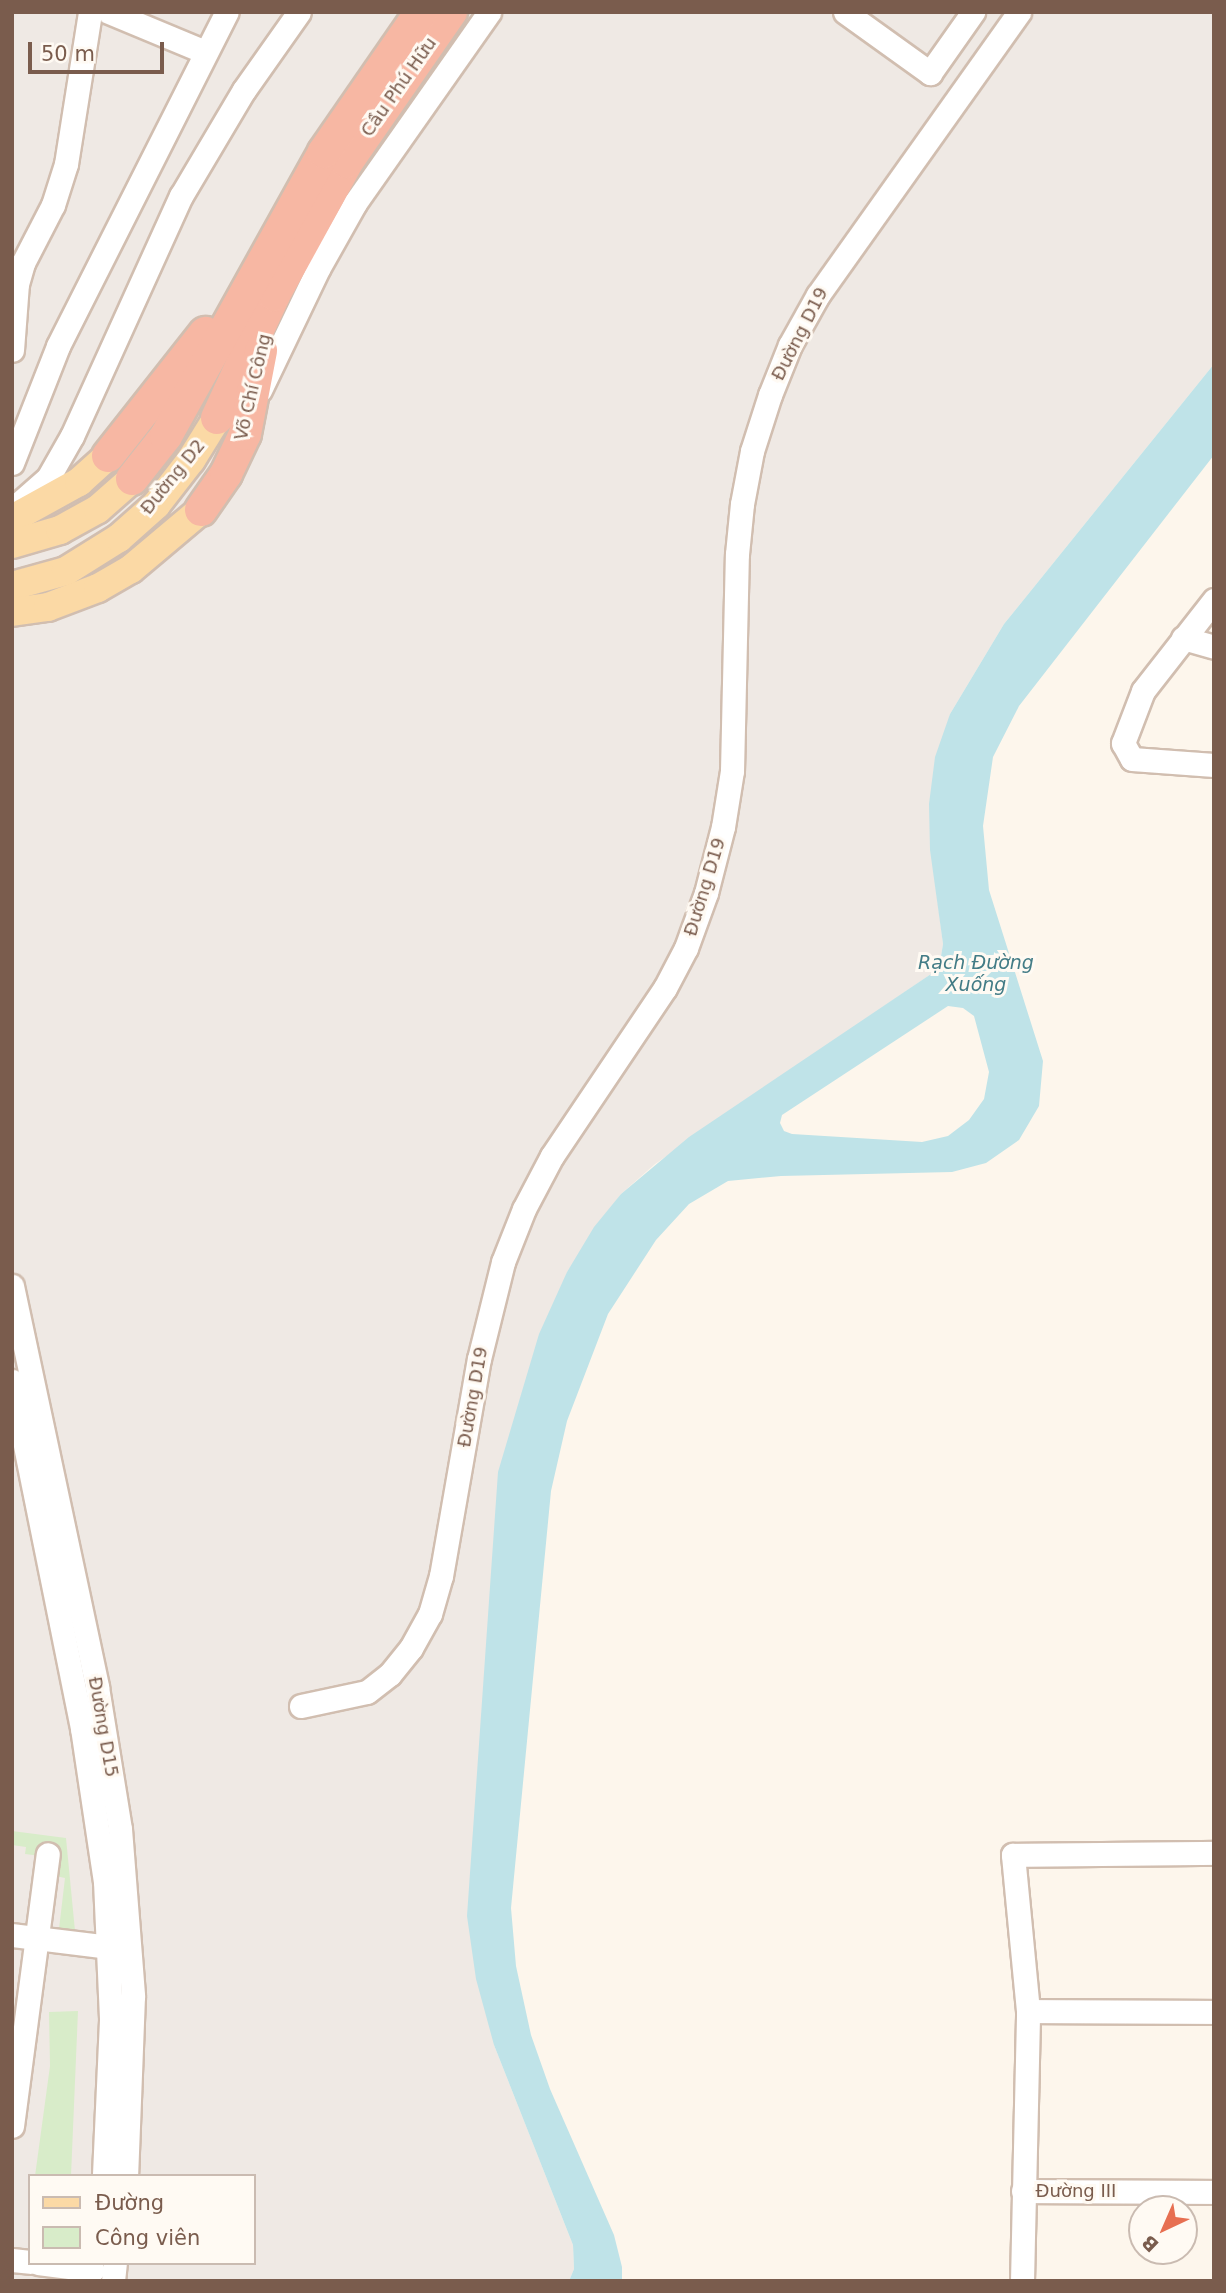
<!DOCTYPE html>
<html>
<head>
<meta charset="utf-8">
<style>
	body { margin:0 }
	#map { position:relative; width:1226px; height:2293px; overflow:hidden; background:#fdf6ec; font-family:"DejaVu Sans",sans-serif }
	div>[style] { position:absolute }
	.industrial>* { inset:0; background:#efe9e4 }
	.green>* { inset:0; background:#d8ecc9 }
	.water>* { inset:0; background:#bfe3e8 }
	.roads { filter:drop-shadow(2px 0 #d1beb0) drop-shadow(-2px 0 #d1beb0) drop-shadow(0 2px #d1beb0) drop-shadow(0 -2px #d1beb0) }
	.minor>* { height:23px; margin:-11.5px; padding:0 11.5px; transform-origin:11.5px; border-radius:11.5px; background:#fff }
	.major>* { height:28px; margin:-14px; padding:0 14px; transform-origin:14px; border-radius:14px; background:#fbd9a5 }
	.highway>* { height:32px; margin:-16px; padding:0 16px; transform-origin:16px; border-radius:16px; background:#f7b7a3 }
	span { translate:-50% -50%; white-space:nowrap; text-align:center; line-height:1.15; -webkit-text-stroke:6px #fffaf3; paint-order:stroke }
	.street-label { font-size:18px; color:#7a5c4d }
	.water-label { font-size:19px; color:#437c86; font-style:italic }
	.frame { position:absolute; inset:0; border:14px solid #7a5c4d; pointer-events:none }
	.legend { position:absolute; left:28px; top:2174px; width:228px; height:91px; box-sizing:border-box; background:#fffaf3; border:2px solid #cabbb1; margin:0; padding:9px 12px; list-style:none; font-size:21px; color:#7a5c4d }
	.legend li { display:flex; align-items:center; gap:14px; height:35px }
	.legend b { width:35px; border:2px solid #cabbb1 }
	.north { position:absolute; left:1128px; top:2195px; width:70px; height:70px; box-sizing:border-box; background:#fffaf3; border:2px solid #cabbb1; border-radius:50%; rotate:224deg; font-size:19px; font-weight:700; line-height:28px; text-align:center; color:#7a5c4d }
	.north::after { content:''; display:block; margin:auto; width:24px; height:32px; background:#e76f51; clip-path:polygon(50% 0,100% 100%,50% 72%,0 100%) }
	.scale { position:absolute; left:28px; top:42px; width:136px; height:32px; box-sizing:border-box; border:4px solid #7a5c4d; border-top:0; padding-left:9px; font-size:21px; line-height:24px; white-space:nowrap; color:#7a5c4d; -webkit-text-stroke:5px #fffaf3; paint-order:stroke }
</style>
</head>
<body>
<div id="map">
	<div class="industrial">
		<i style="clip-path:polygon(evenodd,12px 12px,1214px 12px,1214px 364px,1004px 624px,950px 714px,932px 858px,943px 944px,940px 962px,931px 974px,655px 1164px,621px 1194px,567px 1272px,494px 2045px,573px 2245px,574px 2269px,569px 2281px,12px 2281px,12px 12px,30px 2176px,254px 2176px,254px 2263px,30px 2263px,30px 2176px)"></i>
	</div>
	<div class="green">
		<i style="clip-path:polygon(12px 1831px,66px 1838px,75px 1931px,59px 1929px,65px 1878px,51px 1875px,41px 1856px,25px 1854px,26px 1847px,12px 1845px)"></i>
		<i style="clip-path:polygon(78px 2011px,71px 2176px,35px 2176px,50px 2066px,49px 2012px)"></i>
	</div>
	<div class="water">
		<i style="clip-path:polygon(evenodd,1214px 364px,1214px 455px,1019px 706px,993px 757px,983px 826px,989px 890px,1043px 1061px,1039px 1106px,1019px 1140px,986px 1163px,952px 1172px,781px 1176px,728px 1181px,689px 1204px,656px 1240px,608px 1314px,567px 1421px,551px 1491px,511px 1908px,516px 1966px,531px 2035px,550px 2089px,614px 2235px,622px 2267px,622px 2281px,569px 2281px,574px 2269px,573px 2245px,494px 2045px,476px 1979px,467px 1916px,498px 1472px,539px 1334px,567px 1272px,594px 1227px,621px 1194px,689px 1137px,931px 974px,940px 962px,943px 944px,930px 850px,929px 804px,935px 757px,950px 714px,1004px 624px,1214px 364px,948px 1006px,963px 1008px,974px 1016px,989px 1072px,984px 1099px,969px 1120px,948px 1136px,922px 1142px,792px 1134px,784px 1131px,780px 1123px,782px 1115px,948px 1006px)"></i>
	</div>
	<div class="roads">
		<div class="minor">
			<i style="left:109px;top:12px;width:104px;rotate:22.6deg"></i>
			<i style="left:845px;top:12px;width:105px;rotate:35.7deg"></i>
			<i style="left:930px;top:73px;width:75px;rotate:-54.8deg"></i>
			<i style="left:12px;top:350px;width:66px;rotate:-85.7deg"></i>
			<i style="left:17px;top:284px;width:22px;rotate:-74deg"></i>
			<i style="left:23px;top:263px;width:65px;rotate:-62.7deg"></i>
			<i style="left:53px;top:205px;width:43px;rotate:-72.4deg"></i>
			<i style="left:66px;top:164px;width:154px;rotate:-81deg"></i>
			<i style="left:260px;top:390px;width:136px;rotate:-64.4deg"></i>
			<i style="left:319px;top:267px;width:73px;rotate:-60.6deg"></i>
			<i style="left:355px;top:203px;width:233px;rotate:-54.9deg"></i>
			<i style="left:12px;top:463px;width:126px;rotate:-68.5deg"></i>
			<i style="left:58px;top:346px;width:374px;rotate:-63.2deg"></i>
			<i style="left:15px;top:507px;width:44px;rotate:-41.3deg"></i>
			<i style="left:48px;top:478px;width:48px;rotate:-60.3deg"></i>
			<i style="left:72px;top:436px;width:264px;rotate:-65.6deg"></i>
			<i style="left:181px;top:196px;width:123px;rotate:-59.3deg"></i>
			<i style="left:244px;top:90px;width:95px;rotate:-54.8deg"></i>
			<i style="left:1214px;top:600px;width:115px;rotate:128deg"></i>
			<i style="left:1143px;top:691px;width:56px;rotate:111deg"></i>
			<i style="left:1123px;top:743px;width:18px;rotate:61deg"></i>
			<i style="left:1132px;top:759px;width:82px;rotate:4.2deg"></i>
			<i style="left:1183px;top:638px;width:32px;rotate:16deg"></i>
			<i style="left:12px;top:1286px;width:410px;rotate:78deg"></i>
			<i style="left:97px;top:1687px;width:144px;rotate:80.8deg"></i>
			<i style="left:120px;top:1829px;width:168px;rotate:85.5deg"></i>
			<i style="left:133px;top:1996px;width:180px;rotate:92.2deg"></i>
			<i style="left:12px;top:1381px;width:354px;rotate:78.6deg"></i>
			<i style="left:82px;top:1728px;width:155px;rotate:81.5deg"></i>
			<i style="left:105px;top:1881px;width:139px;rotate:87.5deg"></i>
			<i style="left:111px;top:2020px;width:156px;rotate:92.6deg"></i>
			<i style="left:301px;top:1706px;width:67px;rotate:-12deg"></i>
			<i style="left:367px;top:1692px;width:29px;rotate:-38deg"></i>
			<i style="left:390px;top:1674px;width:33px;rotate:-51deg"></i>
			<i style="left:411px;top:1648px;width:39px;rotate:-61deg"></i>
			<i style="left:430px;top:1614px;width:40px;rotate:-74deg"></i>
			<i style="left:441px;top:1576px;width:220px;rotate:-80.1deg"></i>
			<i style="left:479px;top:1359px;width:100px;rotate:-76.1deg"></i>
			<i style="left:503px;top:1262px;width:57px;rotate:-68.4deg"></i>
			<i style="left:524px;top:1209px;width:60px;rotate:-62.2deg"></i>
			<i style="left:552px;top:1156px;width:202px;rotate:-56.1deg"></i>
			<i style="left:665px;top:988px;width:45px;rotate:-62.3deg"></i>
			<i style="left:686px;top:948px;width:59px;rotate:-70deg"></i>
			<i style="left:706px;top:893px;width:68px;rotate:-75.6deg"></i>
			<i style="left:723px;top:827px;width:57px;rotate:-80.9deg"></i>
			<i style="left:732px;top:771px;width:217px;rotate:-88.7deg"></i>
			<i style="left:737px;top:554px;width:50px;rotate:-84.3deg"></i>
			<i style="left:742px;top:504px;width:54px;rotate:-79.3deg"></i>
			<i style="left:752px;top:451px;width:59px;rotate:-72.2deg"></i>
			<i style="left:770px;top:395px;width:54px;rotate:-68.2deg"></i>
			<i style="left:790px;top:345px;width:57px;rotate:-60.8deg"></i>
			<i style="left:818px;top:295px;width:347px;rotate:-54.6deg"></i>
			<i style="left:12px;top:1935px;width:99px;rotate:7deg"></i>
			<i style="left:1028px;top:2011px;width:186px;rotate:0.3deg"></i>
			<i style="left:12px;top:2126px;width:274px;rotate:-82.5deg"></i>
			<i style="left:1023px;top:2191px;width:191px;rotate:0.3deg"></i>
			<i style="left:12px;top:2260px;width:18px;rotate:6deg"></i>
			<i style="left:38px;top:2263px;width:55px;rotate:7.3deg"></i>
			<i style="left:113px;top:2281px;width:18px;rotate:-84deg"></i>
			<i style="left:1022px;top:2281px;width:270px;rotate:-88.7deg"></i>
			<i style="left:1028px;top:2011px;width:157px;rotate:-95.5deg"></i>
			<i style="left:1013px;top:1855px;width:201px;rotate:-0.6deg"></i>
		</div>
		<div class="major">
			<i style="left:12px;top:519px;width:77px;rotate:-28.9deg"></i>
			<i style="left:79px;top:482px;width:39px;rotate:-42deg"></i>
			<i style="left:12px;top:544px;width:50px;rotate:-16.3deg"></i>
			<i style="left:60px;top:530px;width:43px;rotate:-28.9deg"></i>
			<i style="left:98px;top:509px;width:45px;rotate:-41.4deg"></i>
			<i style="left:12px;top:586px;width:56px;rotate:-15.5deg"></i>
			<i style="left:66px;top:571px;width:62px;rotate:-31.9deg"></i>
			<i style="left:119px;top:538px;width:50px;rotate:-41.7deg"></i>
			<i style="left:156px;top:505px;width:57px;rotate:-52.1deg"></i>
			<i style="left:191px;top:460px;width:49px;rotate:-58.2deg"></i>
			<i style="left:12px;top:612px;width:36px;rotate:-8deg"></i>
			<i style="left:48px;top:607px;width:53px;rotate:-20.8deg"></i>
			<i style="left:98px;top:588px;width:38px;rotate:-30deg"></i>
			<i style="left:131px;top:569px;width:92px;rotate:-40.1deg"></i>
		</div>
		<div class="highway">
			<i style="left:217px;top:418px;width:136px;rotate:-65.1deg"></i>
			<i style="left:274px;top:295px;width:152px;rotate:-61.2deg"></i>
			<i style="left:347px;top:162px;width:183px;rotate:-55.3deg"></i>
			<i style="left:108px;top:456px;width:157px;rotate:-51.7deg"></i>
			<i style="left:132px;top:479px;width:55px;rotate:-51.7deg"></i>
			<i style="left:166px;top:436px;width:325px;rotate:-60.9deg"></i>
			<i style="left:324px;top:152px;width:170px;rotate:-55.3deg"></i>
			<i style="left:201px;top:510px;width:44px;rotate:-55.2deg"></i>
			<i style="left:226px;top:474px;width:44px;rotate:-64.6deg"></i>
			<i style="left:245px;top:434px;width:85px;rotate:-79.1deg"></i>
		</div>
	</div>
	<div class="street-label">
		<span style="left:399px;top:87px;rotate:-55deg">Cầu Phú Hữu</span>
		<span style="left:800px;top:334px;rotate:-63deg">Đường D19</span>
		<span style="left:253px;top:387px;rotate:-77deg">Võ Chí Công</span>
		<span style="left:173px;top:477px;rotate:-51deg">Đường D2</span>
		<span style="left:705px;top:887px;rotate:-73deg">Đường D19</span>
		<span style="left:473px;top:1397px;rotate:-80deg">Đường D19</span>
		<span style="left:103px;top:1727px;rotate:80deg">Đường D15</span>
		<span style="left:1076px;top:2191px">Đường III</span>
	</div>
	<div class="water-label">
		<span style="left:976px;top:974px">Rạch Đường<br>Xuống</span>
	</div>
	<div class="frame"></div>
	<ul class="legend">
	<li><b style="height:9px;background:#fbd9a5"></b>Đường</li>
	<li><b style="height:19px;background:#d8ecc9"></b>Công viên</li>
	</ul>
	<div class="north">B</div>
	<div class="scale">50 m</div>
</div>
</body>
</html>
